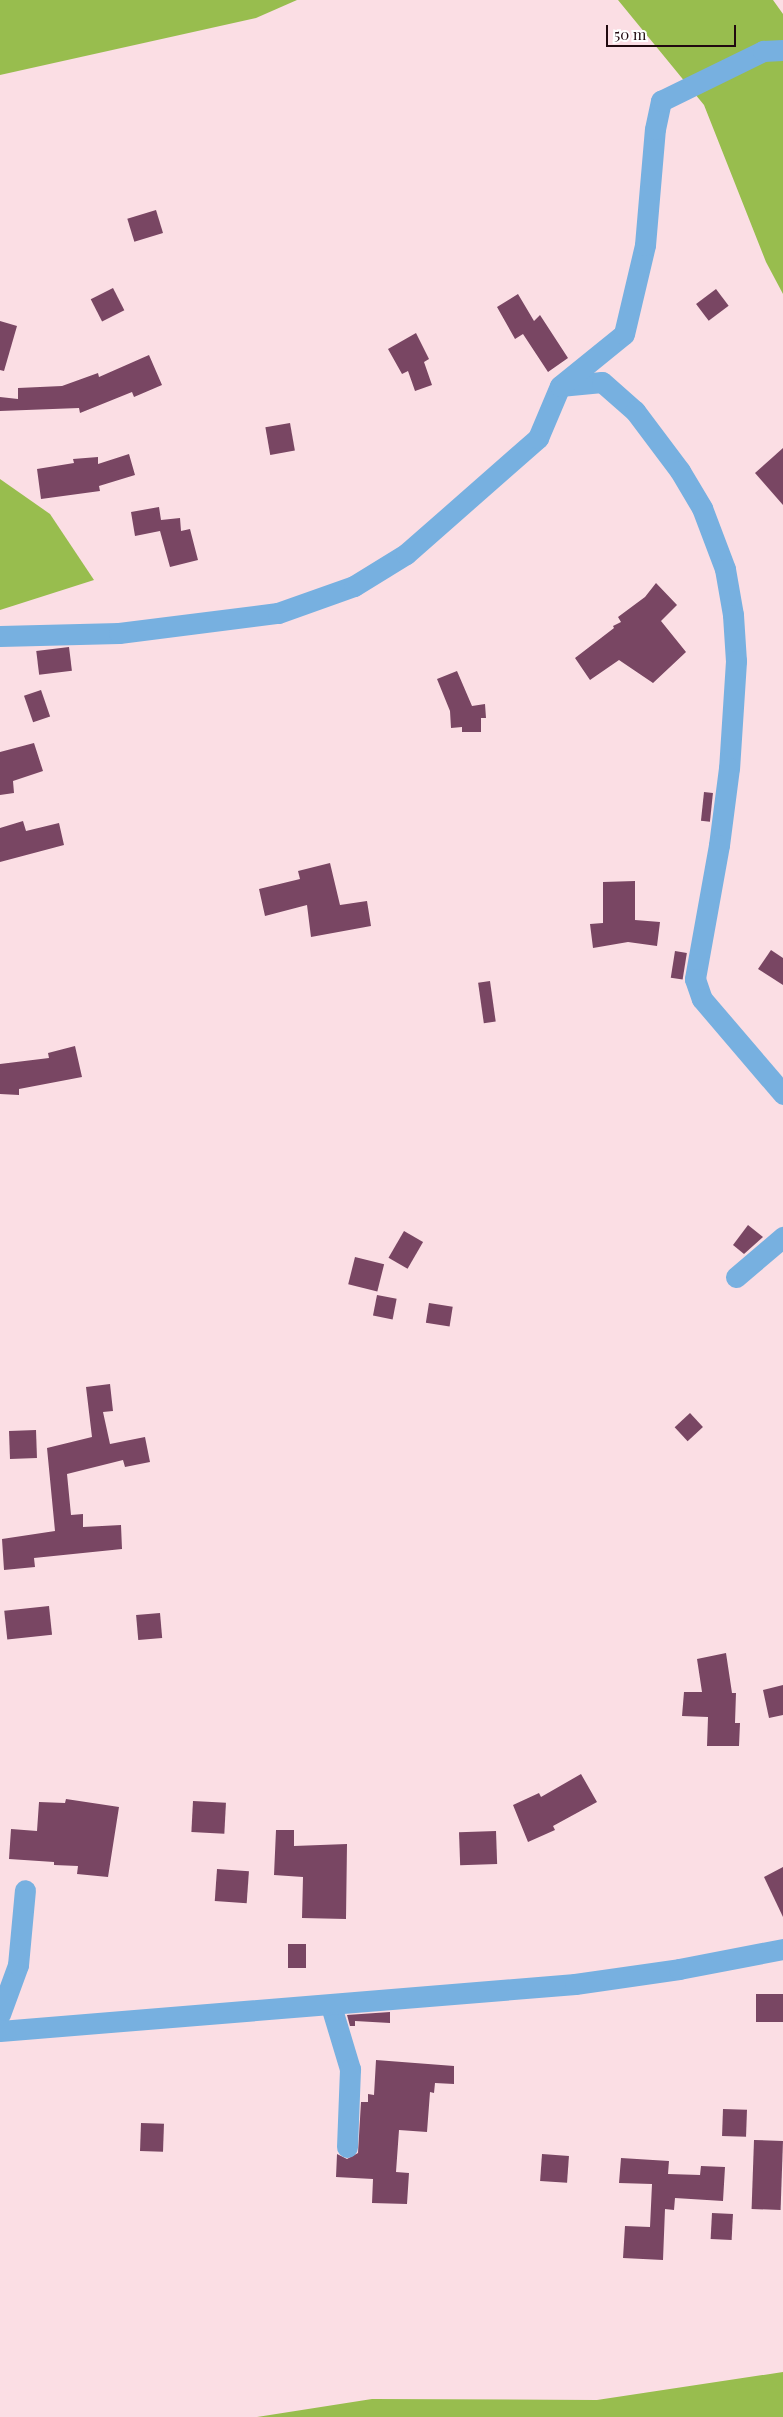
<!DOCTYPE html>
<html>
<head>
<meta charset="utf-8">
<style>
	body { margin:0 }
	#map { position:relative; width:783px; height:2417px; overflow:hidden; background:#fbdee4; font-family:"Playfair Display",serif }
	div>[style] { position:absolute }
	.forest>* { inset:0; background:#98bd4e }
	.building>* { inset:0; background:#794663; transform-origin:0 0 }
	.minor>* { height:21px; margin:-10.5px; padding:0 10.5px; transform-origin:10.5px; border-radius:10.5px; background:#77b0e0 }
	span { translate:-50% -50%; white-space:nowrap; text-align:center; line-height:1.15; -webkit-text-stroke:5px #fff; paint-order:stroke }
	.scale { position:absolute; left:606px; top:25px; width:130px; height:22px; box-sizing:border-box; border:2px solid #210a10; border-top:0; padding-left:6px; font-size:15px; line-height:18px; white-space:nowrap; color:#210a10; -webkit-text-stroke:4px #fff; paint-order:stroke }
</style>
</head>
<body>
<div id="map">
	<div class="forest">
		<i style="clip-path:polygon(0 0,297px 0,256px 18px,0 75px)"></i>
		<i style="clip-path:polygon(618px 0,773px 0,783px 14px,783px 294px,766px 262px,704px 105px)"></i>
		<i style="clip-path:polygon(0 479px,50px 514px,94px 580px,0 610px)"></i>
		<i style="clip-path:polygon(783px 2372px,783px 2417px,257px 2417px,372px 2399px,597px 2400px)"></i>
	</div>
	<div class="building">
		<i style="left:156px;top:210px;width:24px;height:30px;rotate:73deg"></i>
		<i style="left:113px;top:288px;width:25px;height:25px;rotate:63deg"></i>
		<i style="left:716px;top:289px;width:21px;height:25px;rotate:53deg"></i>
		<i style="clip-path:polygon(518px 294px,534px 321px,540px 315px,568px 358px,548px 372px,523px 334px,515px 339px,497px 307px)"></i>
		<i style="clip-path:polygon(0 321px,17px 326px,4px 371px,0 370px)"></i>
		<i style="clip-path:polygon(416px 333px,429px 359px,424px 362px,432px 385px,415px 391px,408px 371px,402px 374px,388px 349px)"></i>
		<i style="clip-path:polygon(149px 355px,162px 385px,134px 397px,132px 392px,80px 413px,79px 408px,0 411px,0 397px,18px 399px,18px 388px,62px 386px,98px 373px,99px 377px)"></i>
		<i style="left:290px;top:423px;width:28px;height:25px;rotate:80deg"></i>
		<i style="clip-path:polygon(783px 448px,783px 505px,755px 473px)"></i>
		<i style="clip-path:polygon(129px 454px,135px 475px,99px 486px,100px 491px,41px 499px,37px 469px,74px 463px,73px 459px,98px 457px,98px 464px)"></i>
		<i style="clip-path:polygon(159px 507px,161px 520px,180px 518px,181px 531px,190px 529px,198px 560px,170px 567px,160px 531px,135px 536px,131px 512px)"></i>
		<i style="clip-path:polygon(656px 583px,677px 605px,661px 621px,686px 652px,653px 683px,619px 660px,590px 680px,575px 658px,614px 628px,613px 626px,621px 622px,618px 617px,645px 597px)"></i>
		<i style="left:69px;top:647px;width:24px;height:33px;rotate:83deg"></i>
		<i style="clip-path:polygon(457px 671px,472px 706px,485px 704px,486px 718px,481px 718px,481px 732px,462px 732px,462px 727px,451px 728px,450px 711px,437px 679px)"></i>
		<i style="left:41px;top:690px;width:28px;height:18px;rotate:71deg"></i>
		<i style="clip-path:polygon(34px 743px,43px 771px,13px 781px,14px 793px,0 795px,0 752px)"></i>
		<i style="left:704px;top:792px;width:9px;height:29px;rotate:6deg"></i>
		<i style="clip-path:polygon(23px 821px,26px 831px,59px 823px,64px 845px,0 862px,0 828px)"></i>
		<i style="clip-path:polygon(330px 863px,340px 905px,367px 901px,371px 926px,311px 937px,307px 905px,265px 916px,259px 889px,300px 879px,298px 871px)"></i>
		<i style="clip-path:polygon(635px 881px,635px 920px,660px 922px,657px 946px,628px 942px,593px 948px,590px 924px,603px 923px,603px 882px)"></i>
		<i style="clip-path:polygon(771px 950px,783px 958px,783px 985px,758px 969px)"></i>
		<i style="left:675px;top:951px;width:12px;height:27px;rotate:9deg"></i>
		<i style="left:490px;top:981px;width:41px;height:12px;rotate:82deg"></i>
		<i style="clip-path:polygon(75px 1046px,82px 1077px,19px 1089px,19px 1095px,0 1094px,0 1064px,49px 1058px,48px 1053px)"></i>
		<i style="clip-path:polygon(748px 1225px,763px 1237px,744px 1254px,733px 1245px)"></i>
		<i style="left:404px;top:1231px;width:22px;height:31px;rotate:30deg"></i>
		<i style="left:355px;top:1257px;width:30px;height:28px;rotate:14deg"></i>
		<i style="left:377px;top:1295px;width:20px;height:21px;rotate:11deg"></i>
		<i style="left:429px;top:1303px;width:24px;height:20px;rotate:9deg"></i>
		<i style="clip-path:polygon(110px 1384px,113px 1411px,103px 1412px,110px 1444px,145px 1437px,150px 1462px,125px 1467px,123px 1460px,67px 1474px,71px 1515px,83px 1514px,83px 1527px,121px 1525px,122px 1549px,34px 1558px,35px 1567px,4px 1570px,2px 1539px,55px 1531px,47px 1448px,92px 1437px,86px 1387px)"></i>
		<i style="left:690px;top:1413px;width:19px;height:21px;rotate:47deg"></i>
		<i style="left:36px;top:1430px;width:28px;height:27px;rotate:88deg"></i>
		<i style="left:49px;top:1606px;width:29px;height:45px;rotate:84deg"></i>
		<i style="left:160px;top:1613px;width:25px;height:24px;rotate:85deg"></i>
		<i style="clip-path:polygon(726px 1653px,732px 1693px,736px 1693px,735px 1723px,740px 1723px,739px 1746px,707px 1746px,708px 1717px,682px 1716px,684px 1692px,702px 1692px,697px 1659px)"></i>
		<i style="clip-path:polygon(783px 1685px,783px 1715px,769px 1718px,763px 1690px)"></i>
		<i style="clip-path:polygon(581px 1774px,597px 1802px,553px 1826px,555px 1830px,528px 1842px,513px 1805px,539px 1793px,541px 1797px)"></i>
		<i style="clip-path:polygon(66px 1799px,119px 1807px,108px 1877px,77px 1874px,78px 1866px,54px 1865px,54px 1862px,9px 1859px,11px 1829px,37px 1831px,39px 1802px,65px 1803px)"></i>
		<i style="left:193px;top:1801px;width:33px;height:31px;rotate:3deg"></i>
		<i style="clip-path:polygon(276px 1830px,294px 1830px,294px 1846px,347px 1844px,346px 1919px,302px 1918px,303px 1877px,274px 1875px)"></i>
		<i style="left:496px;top:1831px;width:33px;height:37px;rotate:88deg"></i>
		<i style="clip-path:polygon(783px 1867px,783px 1917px,764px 1877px)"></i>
		<i style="left:217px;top:1869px;width:32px;height:32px;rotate:4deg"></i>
		<i style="left:288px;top:1944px;width:18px;height:24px"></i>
		<i style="left:783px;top:1994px;width:28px;height:27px;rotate:90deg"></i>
		<i style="clip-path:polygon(390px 2012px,390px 2023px,355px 2021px,355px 2026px,350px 2026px,347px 2015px)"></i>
		<i style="clip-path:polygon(376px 2060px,454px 2066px,454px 2084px,435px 2083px,434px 2093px,430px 2092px,427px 2132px,399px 2130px,396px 2172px,409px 2173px,407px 2204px,372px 2203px,373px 2179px,336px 2177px,337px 2154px,347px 2159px,358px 2153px,361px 2102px,368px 2102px,368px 2094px,374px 2095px)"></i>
		<i style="left:723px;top:2109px;width:24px;height:27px;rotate:2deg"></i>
		<i style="left:141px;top:2123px;width:23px;height:28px;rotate:2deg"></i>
		<i style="left:754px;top:2140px;width:29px;height:69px;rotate:2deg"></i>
		<i style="left:542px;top:2154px;width:27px;height:27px;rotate:4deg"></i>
		<i style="clip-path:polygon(621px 2158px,669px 2161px,668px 2174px,700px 2175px,701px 2166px,725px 2167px,723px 2201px,675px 2198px,674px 2210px,665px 2209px,663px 2260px,623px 2258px,625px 2226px,650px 2227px,652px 2184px,619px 2183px)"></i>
		<i style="left:712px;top:2213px;width:21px;height:26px;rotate:3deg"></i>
	</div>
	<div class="minor">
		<i style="left:560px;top:386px;width:42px;rotate:-5.4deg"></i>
		<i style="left:602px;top:382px;width:44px;rotate:41.3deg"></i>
		<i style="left:635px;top:411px;width:75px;rotate:53.1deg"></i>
		<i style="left:680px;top:471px;width:43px;rotate:59.3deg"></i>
		<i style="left:702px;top:508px;width:65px;rotate:69.3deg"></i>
		<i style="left:725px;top:569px;width:47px;rotate:80.1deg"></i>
		<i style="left:733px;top:615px;width:46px;rotate:86.3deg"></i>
		<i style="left:736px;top:661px;width:107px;rotate:93.7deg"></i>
		<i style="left:729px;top:768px;width:78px;rotate:97.4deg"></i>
		<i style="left:719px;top:845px;width:136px;rotate:100.2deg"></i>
		<i style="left:695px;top:979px;width:21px;rotate:71deg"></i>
		<i style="left:702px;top:999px;width:125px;rotate:49.5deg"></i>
		<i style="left:0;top:636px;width:119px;rotate:-1.4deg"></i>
		<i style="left:119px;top:633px;width:160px;rotate:-7.2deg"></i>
		<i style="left:278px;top:613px;width:81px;rotate:-19.6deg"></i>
		<i style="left:354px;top:586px;width:61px;rotate:-31.6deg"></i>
		<i style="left:406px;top:554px;width:176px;rotate:-41.3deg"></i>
		<i style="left:538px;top:438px;width:56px;rotate:-67.1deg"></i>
		<i style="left:560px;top:386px;width:82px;rotate:-39.1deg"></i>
		<i style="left:624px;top:334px;width:91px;rotate:-76.7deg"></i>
		<i style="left:645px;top:245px;width:116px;rotate:-85.1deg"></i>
		<i style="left:655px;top:129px;width:29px;rotate:-78deg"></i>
		<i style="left:661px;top:101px;width:114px;rotate:-26.1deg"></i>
		<i style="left:763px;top:51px;width:20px;rotate:-3deg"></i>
		<i style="left:736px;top:1277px;width:62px;rotate:-40.4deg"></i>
		<i style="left:331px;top:2006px;width:66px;rotate:73.2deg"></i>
		<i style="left:350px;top:2069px;width:78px;rotate:92.2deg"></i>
		<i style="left:0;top:2014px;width:52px;rotate:-69.8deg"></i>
		<i style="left:18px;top:1965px;width:75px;rotate:-84.7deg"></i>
		<i style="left:0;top:2031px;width:577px;rotate:-4.67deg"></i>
		<i style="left:575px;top:1984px;width:105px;rotate:-8.2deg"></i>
		<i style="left:679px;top:1969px;width:106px;rotate:-10.9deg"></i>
	</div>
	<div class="scale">50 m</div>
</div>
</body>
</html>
